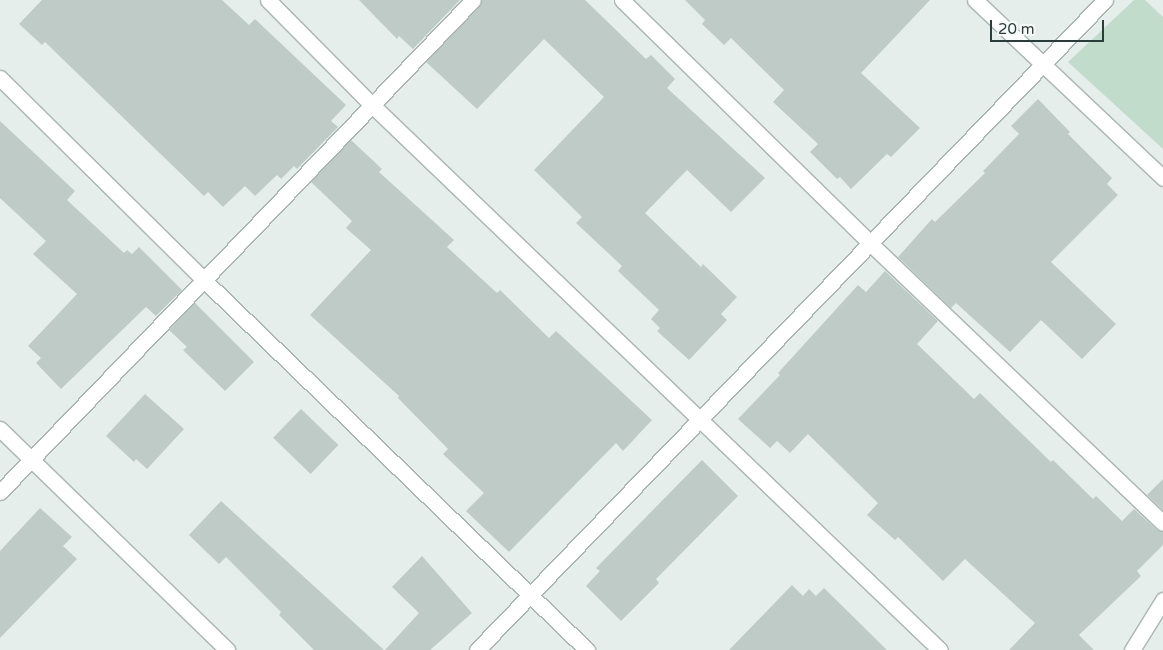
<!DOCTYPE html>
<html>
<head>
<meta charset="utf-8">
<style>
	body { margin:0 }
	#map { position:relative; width:1163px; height:650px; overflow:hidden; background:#e6eeeb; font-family:"Varela Round",sans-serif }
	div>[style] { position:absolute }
	.green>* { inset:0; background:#c2dccc }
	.building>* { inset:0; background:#bfcbc7; transform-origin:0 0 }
	.roads { filter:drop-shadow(1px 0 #a9b6b2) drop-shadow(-1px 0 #a9b6b2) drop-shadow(0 1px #a9b6b2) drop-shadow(0 -1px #a9b6b2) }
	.minor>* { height:15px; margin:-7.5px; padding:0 7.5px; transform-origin:7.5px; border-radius:7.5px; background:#fff }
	span { translate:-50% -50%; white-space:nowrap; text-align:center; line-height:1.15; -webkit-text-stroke:5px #f7faf9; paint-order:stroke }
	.scale { position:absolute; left:990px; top:20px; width:114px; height:22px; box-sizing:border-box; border:2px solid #273e3a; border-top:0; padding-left:6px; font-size:15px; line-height:18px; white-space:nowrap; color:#273e3a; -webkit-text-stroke:4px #f7faf9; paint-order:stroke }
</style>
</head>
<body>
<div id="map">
	<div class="green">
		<i style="clip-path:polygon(1134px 0,1145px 0,1163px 17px,1163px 149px,1068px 62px)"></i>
	</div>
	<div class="building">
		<i style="clip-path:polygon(42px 0,222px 0,249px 25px,255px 19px,346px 105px,331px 121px,338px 127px,297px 169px,294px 166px,281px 179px,277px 175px,255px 196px,245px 186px,223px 207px,208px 192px,204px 196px,45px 42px,42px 45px,19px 24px)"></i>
		<i style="clip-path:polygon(359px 0,460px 0,413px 49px,399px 36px,397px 39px)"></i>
		<i style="clip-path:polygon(482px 0,585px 0,646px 59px,651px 55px,675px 79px,667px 88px,765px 178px,731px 212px,687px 170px,645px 213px,701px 267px,703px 264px,737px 297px,721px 314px,727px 320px,689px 360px,657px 331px,660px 328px,651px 319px,659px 310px,618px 271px,622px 266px,576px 223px,582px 217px,534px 170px,604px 97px,544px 39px,477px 109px,426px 62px,480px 6px)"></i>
		<i style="clip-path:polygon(685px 0,930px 0,861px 73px,920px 128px,891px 157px,887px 154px,851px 189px,840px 177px,837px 179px,810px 152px,818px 144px,773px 102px,784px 90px,731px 38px,724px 45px,702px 24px,705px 20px)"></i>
		<i style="clip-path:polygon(1038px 99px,1070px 132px,1068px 134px,1112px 178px,1107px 184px,1118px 195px,1051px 262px,1116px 324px,1082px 359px,1041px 320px,1010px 352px,956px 303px,951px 308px,898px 257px,932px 219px,935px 222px,985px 173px,983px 171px,1019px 134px,1011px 126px)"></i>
		<i style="clip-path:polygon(0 121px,75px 191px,67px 200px,124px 253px,127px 250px,132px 254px,139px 247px,182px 290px,156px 316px,146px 307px,61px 389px,36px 363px,41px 358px,28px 346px,77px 294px,33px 254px,46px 241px,0 198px)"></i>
		<i style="clip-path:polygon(351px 140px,382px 169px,379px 172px,454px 240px,447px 247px,497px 293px,500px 290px,549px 338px,556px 331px,652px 420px,623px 451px,616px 443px,509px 552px,466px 511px,484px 493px,443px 454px,448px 449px,398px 398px,399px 396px,310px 315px,371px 250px,346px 228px,352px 221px,311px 182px)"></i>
		<i style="clip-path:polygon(885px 271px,938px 321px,917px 344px,974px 399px,980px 393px,1051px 462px,1053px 460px,1093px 499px,1096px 496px,1122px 521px,1134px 509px,1157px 530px,1163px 532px,1163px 545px,1137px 571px,1141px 576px,1079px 635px,1094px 650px,1009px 650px,1035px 623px,965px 559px,943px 581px,898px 537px,895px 540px,867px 515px,878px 503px,808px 434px,790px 453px,777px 441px,770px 448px,738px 419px,780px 375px,778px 373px,858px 285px,866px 292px)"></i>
		<i style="clip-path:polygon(195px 303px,254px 362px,225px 391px,183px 350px,187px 347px,169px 330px)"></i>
		<i style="clip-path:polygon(145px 394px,184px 429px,147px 469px,136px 459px,134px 462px,106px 436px)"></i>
		<i style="left:301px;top:409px;width:52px;height:40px;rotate:44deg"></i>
		<i style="clip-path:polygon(702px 460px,738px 496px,656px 579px,659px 583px,621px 621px,586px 586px,600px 571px,596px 568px)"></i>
		<i style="clip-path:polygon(1163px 479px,1163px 510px,1147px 495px)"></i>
		<i style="clip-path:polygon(221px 501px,384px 650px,314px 650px,279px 615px,281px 612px,226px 557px,219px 564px,189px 535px)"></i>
		<i style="clip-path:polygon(40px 508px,72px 537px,63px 546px,77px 559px,0 638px,0 551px)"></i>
		<i style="clip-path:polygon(422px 556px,472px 613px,430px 650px,385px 650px,419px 613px,392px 587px)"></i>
		<i style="clip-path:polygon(792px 585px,803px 596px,809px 589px,816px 596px,824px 588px,887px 650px,729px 650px)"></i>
	</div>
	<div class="roads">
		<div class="minor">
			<i style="left:268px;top:0;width:148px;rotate:45.3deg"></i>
			<i style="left:372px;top:105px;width:787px;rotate:43.82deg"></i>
			<i style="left:622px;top:0;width:347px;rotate:44.4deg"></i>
			<i style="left:870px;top:243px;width:405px;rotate:43.7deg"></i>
			<i style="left:975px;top:0;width:259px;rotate:43.4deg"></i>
			<i style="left:0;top:78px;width:287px;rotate:44.7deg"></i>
			<i style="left:204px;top:280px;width:533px;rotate:44.01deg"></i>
			<i style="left:0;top:429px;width:317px;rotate:44.2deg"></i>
			<i style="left:0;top:492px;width:682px;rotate:-46.13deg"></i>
			<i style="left:477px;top:650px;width:904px;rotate:-45.99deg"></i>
			<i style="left:1132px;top:650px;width:59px;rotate:-58.2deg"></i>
		</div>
	</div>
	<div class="scale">20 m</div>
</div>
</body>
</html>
